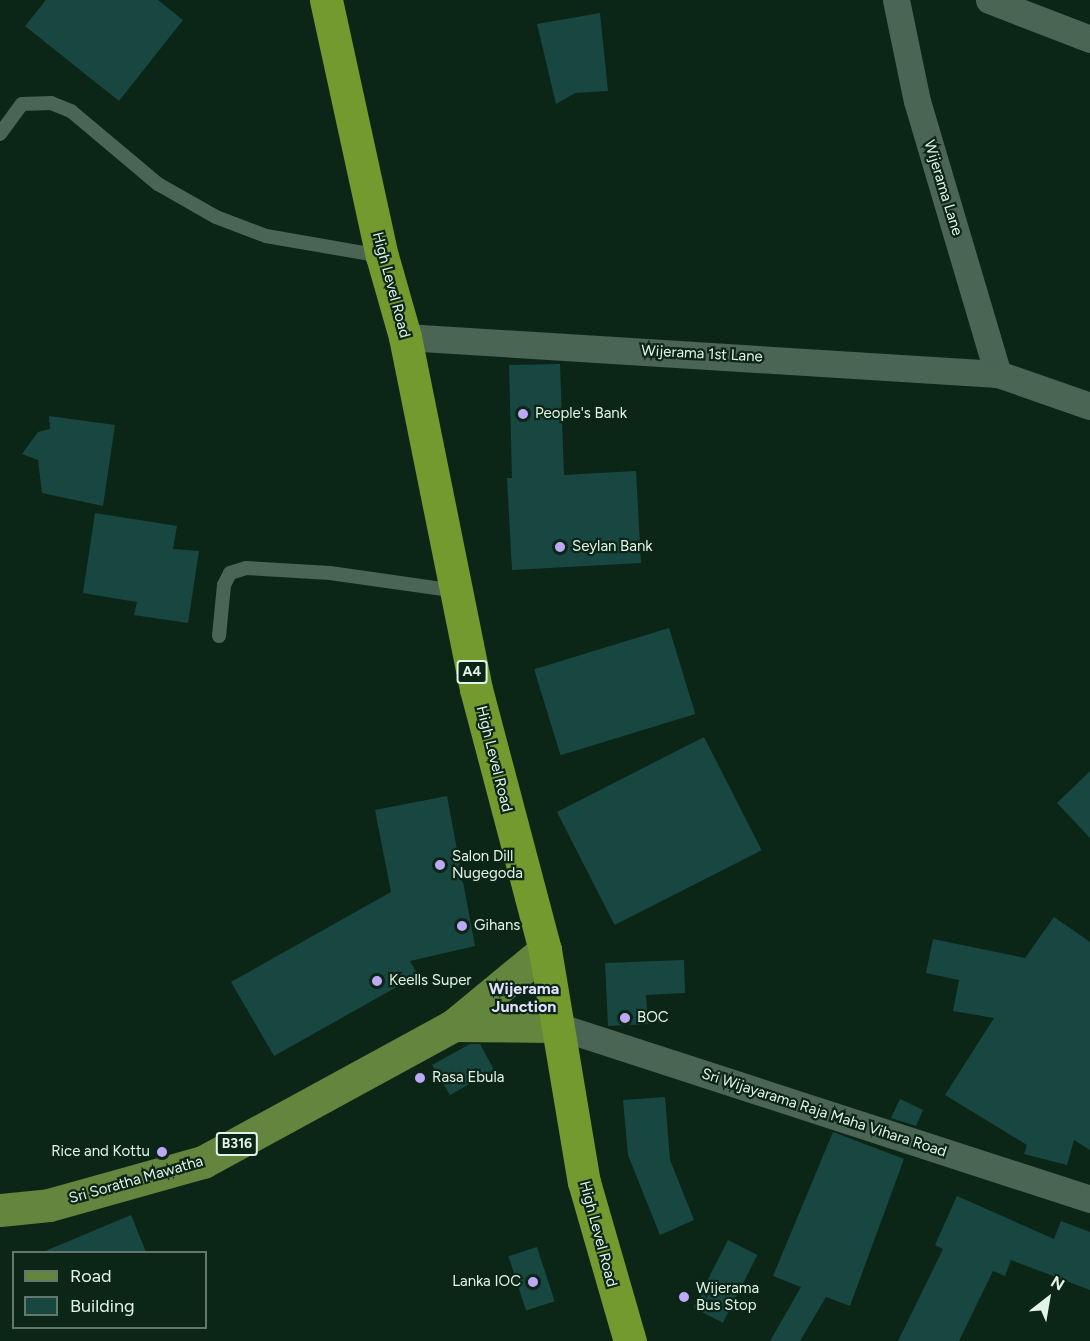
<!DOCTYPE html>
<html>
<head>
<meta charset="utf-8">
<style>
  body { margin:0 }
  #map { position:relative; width:1090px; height:1341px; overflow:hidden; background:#0b2616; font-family:Figtree,sans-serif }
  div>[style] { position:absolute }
  .building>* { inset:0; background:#184741; transform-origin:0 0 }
  .lane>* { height:14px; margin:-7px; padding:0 7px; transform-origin:7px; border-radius:7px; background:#4a6553 }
  .street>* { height:27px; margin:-13.5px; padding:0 13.5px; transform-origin:13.5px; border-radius:13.5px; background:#4a6553 }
  .primary>* { height:33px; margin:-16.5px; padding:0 16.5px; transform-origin:16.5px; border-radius:16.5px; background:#63853d }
  .highway>* { height:33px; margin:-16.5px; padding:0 16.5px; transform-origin:16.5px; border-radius:16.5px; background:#739a2e }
  .dots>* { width:16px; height:16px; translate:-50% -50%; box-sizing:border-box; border:3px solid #0b2616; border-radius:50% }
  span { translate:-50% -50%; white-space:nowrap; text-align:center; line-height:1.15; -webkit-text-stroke:4.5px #0b2616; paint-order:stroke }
  .shield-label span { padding:2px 4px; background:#0b2616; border:2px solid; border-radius:4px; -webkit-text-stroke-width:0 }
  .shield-label { font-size:14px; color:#e3f3e8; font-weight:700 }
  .street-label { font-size:15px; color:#e3f3e8 }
  .poi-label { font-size:15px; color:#e3f3e8 }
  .left { translate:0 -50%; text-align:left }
  .right { translate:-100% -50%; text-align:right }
  .neighbourhood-label { font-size:16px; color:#e6e0fd; font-weight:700 }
  .legend { position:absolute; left:12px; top:1251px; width:195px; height:78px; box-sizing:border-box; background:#0b2616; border:2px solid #61786a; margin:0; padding:8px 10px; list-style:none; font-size:18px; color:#e3f3e8 }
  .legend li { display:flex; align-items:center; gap:12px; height:30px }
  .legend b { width:30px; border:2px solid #61786a }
  .north { position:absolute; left:1018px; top:1269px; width:60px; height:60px; -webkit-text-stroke:4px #0b2616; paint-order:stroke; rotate:31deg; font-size:16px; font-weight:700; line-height:24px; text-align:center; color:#e3f3e8 }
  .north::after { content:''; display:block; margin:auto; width:21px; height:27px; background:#e3f3e8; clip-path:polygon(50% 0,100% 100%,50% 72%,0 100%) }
</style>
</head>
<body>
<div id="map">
  <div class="building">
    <div style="clip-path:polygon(46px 0,158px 0,183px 20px,119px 101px,25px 26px)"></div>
    <div style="clip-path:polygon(600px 13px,608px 91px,575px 93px,556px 104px,537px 24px)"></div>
    <div style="clip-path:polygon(560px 364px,564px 475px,636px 471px,641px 563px,512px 570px,507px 478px,512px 478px,509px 365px)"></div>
    <div style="clip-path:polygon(49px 416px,115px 425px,103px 506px,42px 493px,38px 460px,22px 454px,38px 432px,50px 429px)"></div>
    <div style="clip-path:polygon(95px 513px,177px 526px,173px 549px,199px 551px,188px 623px,134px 615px,137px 602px,83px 593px)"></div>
    <div style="left:669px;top:628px;width:90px;height:141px;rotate:73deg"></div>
    <div style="left:704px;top:737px;width:127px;height:165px;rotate:63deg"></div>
    <div style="clip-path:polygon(1090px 771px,1090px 838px,1057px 803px)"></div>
    <div style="clip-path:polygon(447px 796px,475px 946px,410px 961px,418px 975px,274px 1056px,231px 982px,391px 892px,375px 810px)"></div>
    <div style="clip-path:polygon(1054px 917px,1090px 942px,1090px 1150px,1074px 1140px,1067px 1165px,1024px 1154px,1027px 1145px,945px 1095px,994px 1018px,953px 1011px,959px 980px,926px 973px,933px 939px,1025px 958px)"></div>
    <div style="clip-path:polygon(684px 960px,685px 993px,646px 995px,648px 1024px,608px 1026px,605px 963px)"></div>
    <div style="clip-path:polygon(470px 1044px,480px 1044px,494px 1070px,450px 1095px,432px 1065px)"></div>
    <div style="clip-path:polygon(665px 1097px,670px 1160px,694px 1220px,660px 1235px,628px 1155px,623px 1100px)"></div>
    <div style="clip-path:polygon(900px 1099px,923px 1110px,916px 1126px,891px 1118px)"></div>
    <div style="clip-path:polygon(833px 1132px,904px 1159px,850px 1306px,826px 1297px,800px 1341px,770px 1341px,801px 1287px,773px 1276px)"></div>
    <div style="clip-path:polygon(957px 1196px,1054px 1239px,1061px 1221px,1090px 1232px,1090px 1290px,1011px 1260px,1005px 1276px,993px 1271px,959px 1341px,898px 1341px,943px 1249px,935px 1245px)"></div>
    <div style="clip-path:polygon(131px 1215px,146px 1252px,43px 1252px)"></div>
    <div style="left:728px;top:1240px;width:33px;height:76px;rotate:27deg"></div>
    <div style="left:537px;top:1247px;width:57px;height:30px;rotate:72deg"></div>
  </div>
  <div class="lane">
    <div style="left:0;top:134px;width:37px;rotate:-54deg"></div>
    <div style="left:22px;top:104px;width:29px;rotate:-2deg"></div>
    <div style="left:51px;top:103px;width:22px;rotate:22deg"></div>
    <div style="left:71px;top:111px;width:114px;rotate:40deg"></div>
    <div style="left:158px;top:184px;width:67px;rotate:29.6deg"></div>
    <div style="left:216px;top:217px;width:53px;rotate:20.8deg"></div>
    <div style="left:266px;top:236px;width:118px;rotate:9.8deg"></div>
    <div style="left:219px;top:636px;width:51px;rotate:-84.4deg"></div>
    <div style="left:224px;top:585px;width:13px;rotate:-63deg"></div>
    <div style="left:230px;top:573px;width:17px;rotate:-17deg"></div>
    <div style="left:246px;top:568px;width:84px;rotate:3.4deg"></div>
    <div style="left:330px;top:573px;width:127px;rotate:8.1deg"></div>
  </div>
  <div class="street">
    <div style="left:896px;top:0;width:103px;rotate:78.3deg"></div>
    <div style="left:917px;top:101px;width:285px;rotate:73.5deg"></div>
    <div style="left:989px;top:0;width:108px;rotate:21.1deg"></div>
    <div style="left:405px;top:337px;width:594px;rotate:3.57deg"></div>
    <div style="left:998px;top:374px;width:97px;rotate:19.2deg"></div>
    <div style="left:557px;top:1026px;width:560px;rotate:17.98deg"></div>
  </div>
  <div class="primary">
    <div style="left:454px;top:1025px;width:103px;rotate:0.6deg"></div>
    <div style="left:0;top:1210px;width:49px;rotate:-5.8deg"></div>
    <div style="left:49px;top:1205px;width:160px;rotate:-15.6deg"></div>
    <div style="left:203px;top:1162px;width:286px;rotate:-28.6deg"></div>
    <div style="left:454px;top:1025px;width:118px;rotate:-39.5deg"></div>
  </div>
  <div class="highway">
    <div style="left:326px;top:0;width:262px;rotate:77.7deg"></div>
    <div style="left:382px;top:256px;width:84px;rotate:74.1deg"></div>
    <div style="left:405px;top:337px;width:359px;rotate:78.6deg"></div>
    <div style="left:476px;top:689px;width:270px;rotate:75.2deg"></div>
    <div style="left:545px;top:950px;width:235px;rotate:80.5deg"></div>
    <div style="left:584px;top:1182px;width:166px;rotate:73.9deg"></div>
  </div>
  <div class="dots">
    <div style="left:523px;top:414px;background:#bda9f5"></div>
    <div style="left:560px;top:547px;background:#bda9f5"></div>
    <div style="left:440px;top:865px;background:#bda9f5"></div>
    <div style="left:462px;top:926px;background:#bda9f5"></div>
    <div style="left:377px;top:981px;background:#bda9f5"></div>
    <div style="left:625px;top:1018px;background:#bda9f5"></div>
    <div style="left:420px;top:1078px;background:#bda9f5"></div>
    <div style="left:162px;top:1152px;background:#bda9f5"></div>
    <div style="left:533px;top:1282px;background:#bda9f5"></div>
    <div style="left:684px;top:1297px;background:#bda9f5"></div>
  </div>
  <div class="shield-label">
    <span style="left:472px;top:672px">A4</span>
    <span style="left:237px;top:1144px">B316</span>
  </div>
  <div class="street-label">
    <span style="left:943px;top:188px;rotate:73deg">Wijerama Lane</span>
    <span style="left:391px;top:285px;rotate:75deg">High Level Road</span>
    <span style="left:702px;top:354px;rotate:3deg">Wijerama 1st Lane</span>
    <span style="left:494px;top:759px;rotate:76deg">High Level Road</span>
    <span style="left:824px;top:1113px;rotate:18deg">Sri Wijayarama Raja Maha Vihara Road</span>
    <span style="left:136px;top:1180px;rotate:-16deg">Sri Soratha Mawatha</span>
    <span style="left:598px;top:1234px;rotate:75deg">High Level Road</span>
  </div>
  <div class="poi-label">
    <span class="left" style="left:535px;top:414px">People's Bank</span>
    <span class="left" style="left:572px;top:547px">Seylan Bank</span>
    <span class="left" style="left:452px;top:865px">Salon Dill<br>Nugegoda</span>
    <span class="left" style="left:474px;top:926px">Gihans</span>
    <span class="left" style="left:389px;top:981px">Keells Super</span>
    <span class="left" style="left:637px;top:1018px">BOC</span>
    <span class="left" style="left:432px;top:1078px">Rasa Ebula</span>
    <span class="right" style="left:150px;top:1152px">Rice and Kottu</span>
    <span class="right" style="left:521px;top:1282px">Lanka IOC</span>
    <span class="left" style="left:696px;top:1297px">Wijerama<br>Bus Stop</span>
  </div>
  <div class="neighbourhood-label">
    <span style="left:524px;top:998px">Wijerama<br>Junction</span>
  </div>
  <ul class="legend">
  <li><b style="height:8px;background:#63853d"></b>Road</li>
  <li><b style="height:16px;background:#184741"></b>Building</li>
  </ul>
  <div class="north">N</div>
</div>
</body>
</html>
